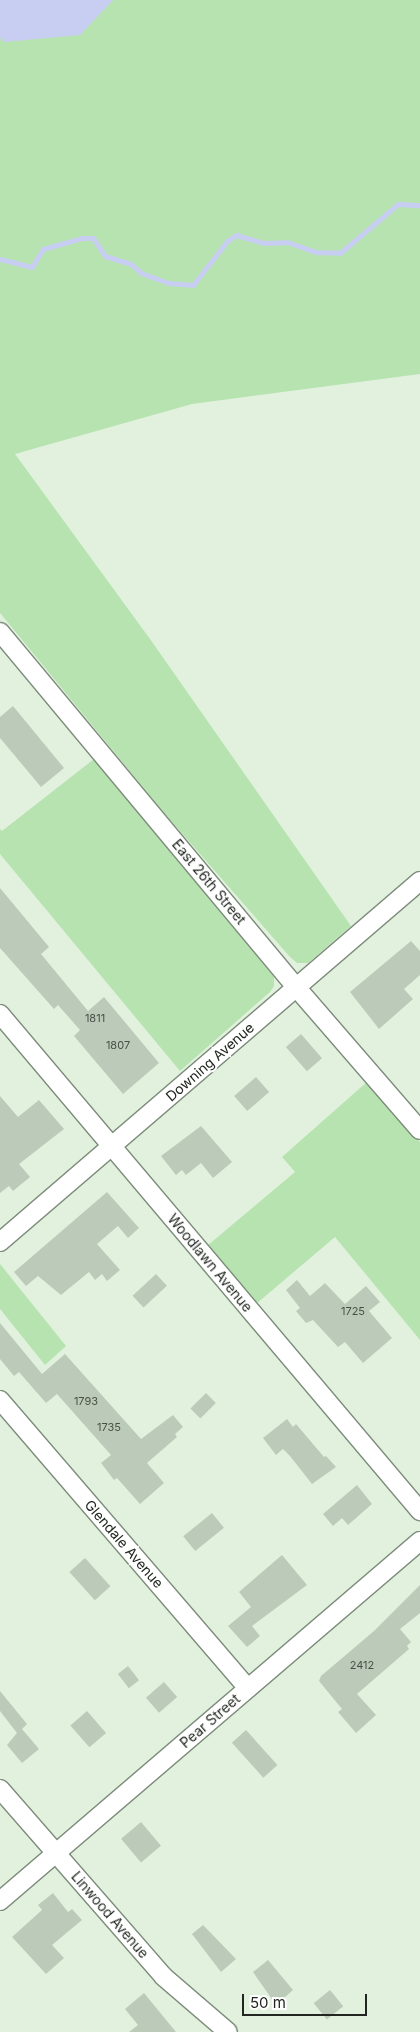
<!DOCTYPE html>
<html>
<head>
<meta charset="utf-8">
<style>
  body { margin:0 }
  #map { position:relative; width:420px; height:2032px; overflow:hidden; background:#e1f1de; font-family:Inter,sans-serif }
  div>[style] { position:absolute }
  .green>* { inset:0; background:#b6e3af }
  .water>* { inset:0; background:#c7cef2 }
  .stream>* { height:5px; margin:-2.5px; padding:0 2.5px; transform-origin:2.5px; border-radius:2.5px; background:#c7cef2 }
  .building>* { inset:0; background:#bccbb9; transform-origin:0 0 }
  .roads { filter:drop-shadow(1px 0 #7d8c7b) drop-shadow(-1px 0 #7d8c7b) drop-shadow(0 1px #7d8c7b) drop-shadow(0 -1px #7d8c7b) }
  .minor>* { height:18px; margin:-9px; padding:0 9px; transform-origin:9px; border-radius:9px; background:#fff }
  span { translate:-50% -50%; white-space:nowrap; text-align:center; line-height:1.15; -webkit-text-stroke:4px #fff; paint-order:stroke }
  .number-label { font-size:11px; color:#485046 }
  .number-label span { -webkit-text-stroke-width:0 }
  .street-label { font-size:14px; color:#212720 }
  .scale { position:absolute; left:242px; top:1994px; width:125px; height:22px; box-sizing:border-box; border:2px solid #212720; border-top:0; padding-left:6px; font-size:15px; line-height:18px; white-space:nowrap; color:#212720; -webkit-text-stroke:4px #fff; paint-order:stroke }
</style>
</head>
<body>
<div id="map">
  <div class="green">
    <div style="clip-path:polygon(0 0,420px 0,420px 374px,192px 404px,15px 454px,150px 639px,351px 926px,308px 963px,297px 963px,290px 957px,165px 814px,0 613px)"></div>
    <div style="clip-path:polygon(94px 759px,274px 977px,274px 986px,270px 992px,180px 1071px,0 854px,0 829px,2px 831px)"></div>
    <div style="clip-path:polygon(368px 1081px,420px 1142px,420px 1340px,335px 1237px,256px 1304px,207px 1246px,295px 1172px,282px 1157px)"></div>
    <div style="clip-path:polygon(0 1264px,66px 1346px,45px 1365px,0 1309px)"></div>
  </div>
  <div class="water">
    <div style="clip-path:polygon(0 0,113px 0,80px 35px,4px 42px,0 38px)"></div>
  </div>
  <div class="stream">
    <div style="left:0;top:259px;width:33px;rotate:14deg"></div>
    <div style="left:32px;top:267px;width:21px;rotate:-59deg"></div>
    <div style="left:43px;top:249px;width:41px;rotate:-15.8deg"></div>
    <div style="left:82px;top:238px;width:11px"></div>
    <div style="left:93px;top:238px;width:22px;rotate:56deg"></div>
    <div style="left:105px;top:256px;width:27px;rotate:17deg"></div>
    <div style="left:131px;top:264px;width:13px;rotate:42deg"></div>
    <div style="left:141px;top:273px;width:30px;rotate:20deg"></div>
    <div style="left:169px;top:283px;width:24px;rotate:5deg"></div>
    <div style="left:193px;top:285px;width:56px;rotate:-52.3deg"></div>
    <div style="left:227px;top:241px;width:11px;rotate:-34deg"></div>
    <div style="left:236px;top:235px;width:29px;rotate:16deg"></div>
    <div style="left:264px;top:243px;width:23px;rotate:-2deg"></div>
    <div style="left:287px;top:242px;width:31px;rotate:19deg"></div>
    <div style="left:316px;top:252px;width:24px;rotate:2deg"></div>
    <div style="left:340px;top:253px;width:76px;rotate:-40.2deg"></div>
    <div style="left:398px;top:204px;width:22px;rotate:3deg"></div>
  </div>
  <div class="building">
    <div style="clip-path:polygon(13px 706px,64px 768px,41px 787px,0 738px,0 717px)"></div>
    <div style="clip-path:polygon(0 888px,49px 947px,41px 954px,88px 1011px,104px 997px,159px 1063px,123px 1094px,74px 1036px,80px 1030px,58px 1005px,54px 1009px,0 948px)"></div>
    <div style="clip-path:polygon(411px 941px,420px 951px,420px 975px,404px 989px,413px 999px,379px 1029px,350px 992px)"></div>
    <div style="left:301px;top:1034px;width:32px;height:20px;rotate:49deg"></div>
    <div style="left:256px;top:1077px;width:20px;height:29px;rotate:49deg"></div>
    <div style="clip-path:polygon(0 1096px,18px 1117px,39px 1100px,64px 1129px,19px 1164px,30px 1177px,13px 1191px,9px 1186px,0 1193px)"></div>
    <div style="clip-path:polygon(201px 1126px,232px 1162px,213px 1178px,201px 1163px,186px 1175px,182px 1170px,176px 1175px,161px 1156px)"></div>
    <div style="clip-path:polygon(107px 1192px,139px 1228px,128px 1238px,118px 1226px,97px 1244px,120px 1270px,107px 1281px,102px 1274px,95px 1280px,89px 1272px,61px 1295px,38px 1276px,26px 1286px,14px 1272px)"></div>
    <div style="left:156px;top:1274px;width:16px;height:32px;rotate:47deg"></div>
    <div style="clip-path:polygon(297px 1280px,310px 1296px,325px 1283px,345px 1304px,366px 1286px,380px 1302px,369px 1311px,392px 1338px,363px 1363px,345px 1342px,338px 1347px,313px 1320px,306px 1323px,296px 1311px,300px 1308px,286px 1290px)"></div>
    <div style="clip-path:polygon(0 1323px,42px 1374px,65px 1354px,141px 1439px,173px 1415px,183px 1427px,175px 1434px,177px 1437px,147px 1463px,164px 1483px,140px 1504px,117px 1478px,114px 1480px,101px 1463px,111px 1455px,57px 1394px,46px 1403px,19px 1372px,14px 1376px,0 1359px)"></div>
    <div style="left:206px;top:1393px;width:14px;height:22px;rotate:45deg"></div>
    <div style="clip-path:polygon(287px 1419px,293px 1427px,296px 1424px,324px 1457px,326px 1456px,336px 1467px,312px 1484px,290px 1456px,283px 1449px,276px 1455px,263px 1438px)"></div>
    <div style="clip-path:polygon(357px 1485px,372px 1504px,348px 1525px,342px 1518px,333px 1526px,323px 1514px)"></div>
    <div style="left:212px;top:1513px;width:19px;height:37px;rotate:51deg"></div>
    <div style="clip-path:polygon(282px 1555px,307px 1585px,252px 1626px,260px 1636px,247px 1647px,228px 1626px,251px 1607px,239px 1592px)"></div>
    <div style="left:85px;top:1558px;width:38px;height:21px;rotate:48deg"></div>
    <div style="clip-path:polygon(420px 1585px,420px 1613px,400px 1629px,411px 1642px,407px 1646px,409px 1649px,357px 1694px,376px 1715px,356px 1733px,338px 1712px,342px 1709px,319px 1681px,321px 1676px,374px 1631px)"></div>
    <div style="left:128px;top:1666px;width:18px;height:13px;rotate:52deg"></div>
    <div style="left:164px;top:1682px;width:20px;height:24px;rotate:49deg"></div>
    <div style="clip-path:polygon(0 1691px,27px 1724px,22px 1729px,39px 1749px,22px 1763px,7px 1745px,17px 1733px,0 1711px)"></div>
    <div style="left:87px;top:1711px;width:29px;height:22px;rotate:49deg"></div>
    <div style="left:246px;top:1730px;width:47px;height:19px;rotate:48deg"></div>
    <div style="left:141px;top:1822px;width:31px;height:26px;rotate:50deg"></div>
    <div style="clip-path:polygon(53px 1893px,68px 1912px,72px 1909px,82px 1920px,52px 1945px,64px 1958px,46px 1974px,12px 1937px,42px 1910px,38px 1905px)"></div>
    <div style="clip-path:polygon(203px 1925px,236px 1959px,221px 1972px,192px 1934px)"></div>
    <div style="clip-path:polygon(268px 1960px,293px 1990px,276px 2005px,253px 1972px)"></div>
    <div style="left:330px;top:1990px;width:21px;height:21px;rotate:51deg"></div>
    <div style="clip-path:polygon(144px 1993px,176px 2032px,129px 2032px,138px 2025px,125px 2009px)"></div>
  </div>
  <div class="roads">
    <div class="minor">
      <div style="left:0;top:632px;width:462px;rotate:50.2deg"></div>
      <div style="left:296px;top:987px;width:189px;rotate:49.1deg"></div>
      <div style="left:0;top:1014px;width:651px;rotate:49.8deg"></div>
      <div style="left:0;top:1242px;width:554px;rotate:-40.68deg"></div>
      <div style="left:0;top:1400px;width:380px;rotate:49.3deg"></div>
      <div style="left:0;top:1789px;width:249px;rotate:48.9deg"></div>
      <div style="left:164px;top:1977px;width:84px;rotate:40.7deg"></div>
      <div style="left:0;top:1901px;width:553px;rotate:-40.6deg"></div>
    </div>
  </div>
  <div class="number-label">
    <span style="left:95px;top:1018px">1811</span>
    <span style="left:118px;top:1045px">1807</span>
    <span style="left:353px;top:1311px">1725</span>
    <span style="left:86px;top:1401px">1793</span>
    <span style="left:109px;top:1427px">1735</span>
    <span style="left:362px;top:1665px">2412</span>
  </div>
  <div class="street-label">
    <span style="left:209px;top:882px;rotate:50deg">East 26th Street</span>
    <span style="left:210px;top:1062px;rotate:-41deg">Downing Avenue</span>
    <span style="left:210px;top:1263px;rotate:50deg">Woodlawn Avenue</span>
    <span style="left:124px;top:1544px;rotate:49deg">Glendale Avenue</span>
    <span style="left:210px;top:1721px;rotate:-41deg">Pear Street</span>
    <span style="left:110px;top:1915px;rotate:49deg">Linwood Avenue</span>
  </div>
  <div class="scale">50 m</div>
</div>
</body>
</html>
